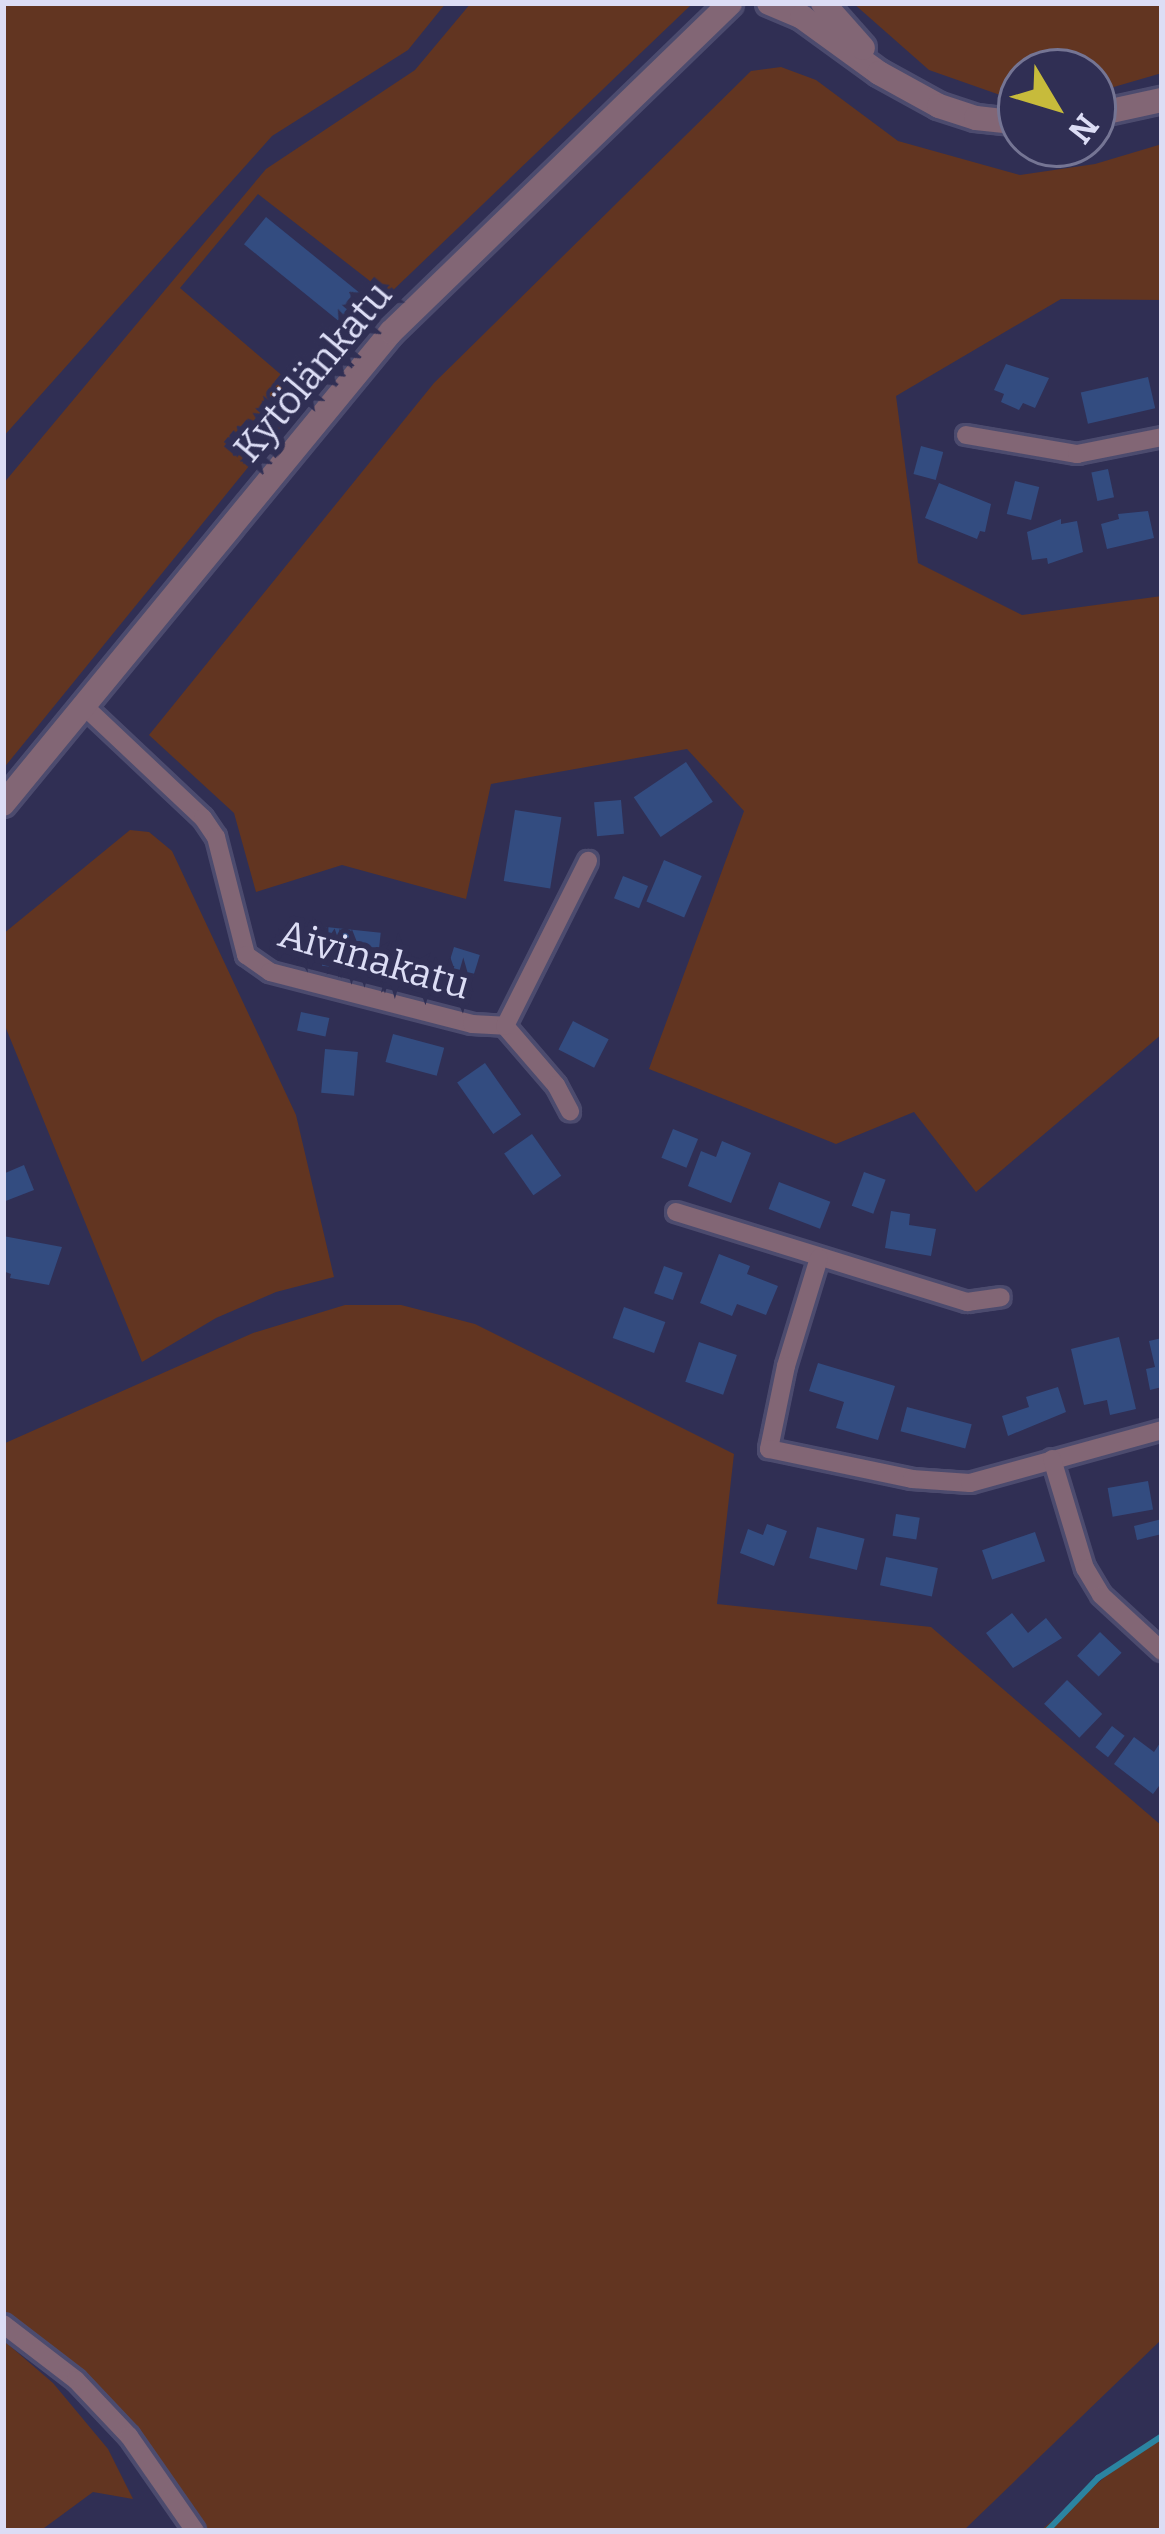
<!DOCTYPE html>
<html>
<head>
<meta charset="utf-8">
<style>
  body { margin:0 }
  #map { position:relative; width:1165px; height:2534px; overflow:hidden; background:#302f54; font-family:Bitter,serif }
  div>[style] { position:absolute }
  .green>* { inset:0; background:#623521 }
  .stream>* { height:6px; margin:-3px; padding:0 3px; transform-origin:3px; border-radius:3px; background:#2b84a1 }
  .building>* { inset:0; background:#334c80; transform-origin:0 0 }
  .roads { filter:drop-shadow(3px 0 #4c4b6e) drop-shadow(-3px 0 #4c4b6e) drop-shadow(0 3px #4c4b6e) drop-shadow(0 -3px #4c4b6e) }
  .minor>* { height:18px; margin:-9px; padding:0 9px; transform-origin:9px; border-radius:9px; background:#826675 }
  .tertiary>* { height:24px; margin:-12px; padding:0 12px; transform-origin:12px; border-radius:12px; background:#826675 }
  span { translate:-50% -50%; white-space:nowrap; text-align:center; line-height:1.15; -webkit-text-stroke:12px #302f54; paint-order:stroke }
  .street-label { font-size:39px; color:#dcddf5 }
  .frame { position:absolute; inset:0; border:6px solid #dcddf5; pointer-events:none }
  .north { position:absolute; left:997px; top:48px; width:120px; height:120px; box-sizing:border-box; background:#302f54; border:3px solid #757594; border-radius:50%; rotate:128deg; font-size:33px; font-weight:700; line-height:48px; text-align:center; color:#dcddf5 }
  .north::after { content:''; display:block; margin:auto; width:42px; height:54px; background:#c7bb3b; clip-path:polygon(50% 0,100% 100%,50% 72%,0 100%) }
</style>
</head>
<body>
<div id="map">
  <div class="green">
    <div style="clip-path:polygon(3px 3px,446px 3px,408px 50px,272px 136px,3px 437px)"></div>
    <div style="clip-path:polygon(471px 3px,693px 3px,388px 295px,258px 194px,180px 288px,306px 396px,3px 769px,3px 484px,266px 169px,415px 70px)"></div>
    <div style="clip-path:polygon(853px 3px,1162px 3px,1162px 73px,1093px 93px,1093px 72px,1021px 72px,1021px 96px,1003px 96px,929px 70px)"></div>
    <div style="clip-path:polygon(781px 67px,816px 80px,898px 141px,1020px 175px,1095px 164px,1162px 144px,1162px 300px,1061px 299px,896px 396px,918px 563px,1022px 615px,1162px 596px,1162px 1034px,976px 1192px,914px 1112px,836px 1144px,649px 1069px,744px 811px,687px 749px,491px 784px,466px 899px,342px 865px,256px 892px,234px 813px,149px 735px,434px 383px,751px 71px)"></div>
    <div style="clip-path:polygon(130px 830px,149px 832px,172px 851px,296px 1115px,334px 1277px,276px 1292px,216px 1318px,142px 1362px,3px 1021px,3px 934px)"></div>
    <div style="clip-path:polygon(345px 1305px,401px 1305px,475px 1324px,734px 1454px,717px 1604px,931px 1627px,1162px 1826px,1162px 2339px,963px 2531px,197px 2531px,122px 2438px,3px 2318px,3px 1444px,253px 1333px)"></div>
    <div style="clip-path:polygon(3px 2340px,53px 2383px,108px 2449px,133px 2499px,93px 2492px,40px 2531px,3px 2531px)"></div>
    <div style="clip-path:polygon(1162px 2434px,1162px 2531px,1040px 2531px,1147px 2442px)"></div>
  </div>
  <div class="stream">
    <div style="left:1047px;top:2531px;width:74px;rotate:-46.1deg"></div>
    <div style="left:1098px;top:2478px;width:77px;rotate:-33.3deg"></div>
  </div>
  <div class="building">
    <div style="left:266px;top:217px;width:131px;height:35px;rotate:39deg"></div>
    <div style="clip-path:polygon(1006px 364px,1049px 378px,1035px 408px,1023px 403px,1019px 410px,1001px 402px,1004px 394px,994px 390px)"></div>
    <div style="left:1148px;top:377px;width:32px;height:69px;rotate:77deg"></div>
    <div style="left:921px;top:446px;width:23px;height:29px;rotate:15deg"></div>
    <div style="left:1108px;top:469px;width:29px;height:17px;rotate:78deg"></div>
    <div style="left:1015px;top:481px;width:25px;height:34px;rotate:14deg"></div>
    <div style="clip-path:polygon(939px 483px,991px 504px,985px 532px,980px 531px,977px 539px,925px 518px)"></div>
    <div style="clip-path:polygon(1148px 511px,1154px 538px,1107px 549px,1101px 524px,1119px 519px,1118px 514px)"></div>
    <div style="clip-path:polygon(1061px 519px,1061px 524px,1077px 521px,1083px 552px,1048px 564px,1047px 558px,1032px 560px,1027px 532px)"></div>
    <div style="left:686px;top:762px;width:48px;height:63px;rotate:56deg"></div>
    <div style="left:621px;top:800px;width:34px;height:27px;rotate:85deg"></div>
    <div style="left:515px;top:810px;width:47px;height:72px;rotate:9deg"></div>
    <div style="left:664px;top:860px;width:41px;height:45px;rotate:23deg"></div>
    <div style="left:623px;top:876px;width:27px;height:24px;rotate:22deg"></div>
    <div style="left:326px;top:927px;width:55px;height:39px;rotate:6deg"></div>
    <div style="left:454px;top:947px;width:27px;height:25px;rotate:17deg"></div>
    <div style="left:301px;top:1012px;width:29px;height:19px;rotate:12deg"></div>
    <div style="left:573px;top:1021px;width:40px;height:32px;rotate:27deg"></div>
    <div style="left:393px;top:1034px;width:53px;height:29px;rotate:15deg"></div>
    <div style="left:325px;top:1049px;width:33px;height:44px;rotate:5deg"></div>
    <div style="left:485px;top:1063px;width:63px;height:34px;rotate:55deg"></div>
    <div style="left:673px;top:1129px;width:27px;height:31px;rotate:22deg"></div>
    <div style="left:532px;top:1134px;width:51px;height:34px;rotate:55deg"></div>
    <div style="clip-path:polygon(722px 1141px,751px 1153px,731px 1203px,688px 1186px,701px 1151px,716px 1157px)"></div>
    <div style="clip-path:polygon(24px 1165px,34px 1190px,3px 1202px,3px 1174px)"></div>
    <div style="left:864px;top:1172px;width:23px;height:36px;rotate:20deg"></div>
    <div style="left:779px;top:1182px;width:55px;height:29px;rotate:21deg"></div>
    <div style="clip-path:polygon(891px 1211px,910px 1214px,909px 1225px,936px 1229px,931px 1256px,885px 1248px)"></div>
    <div style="clip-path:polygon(3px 1236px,62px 1247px,49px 1285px,10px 1278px,11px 1274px,3px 1271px)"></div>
    <div style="clip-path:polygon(719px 1254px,750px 1266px,747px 1274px,778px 1286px,766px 1315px,737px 1304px,732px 1316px,700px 1303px)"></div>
    <div style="left:664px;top:1266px;width:20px;height:29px;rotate:20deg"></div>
    <div style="left:624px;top:1307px;width:44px;height:33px;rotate:20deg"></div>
    <div style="clip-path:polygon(1119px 1337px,1136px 1409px,1110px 1415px,1107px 1400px,1084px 1405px,1071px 1349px)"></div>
    <div style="clip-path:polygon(1162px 1338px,1162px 1387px,1150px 1390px,1146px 1369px,1155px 1367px,1149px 1341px)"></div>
    <div style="left:699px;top:1342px;width:40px;height:42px;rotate:19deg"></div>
    <div style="clip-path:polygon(818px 1363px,895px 1386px,878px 1440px,836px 1428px,844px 1402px,809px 1391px)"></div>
    <div style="clip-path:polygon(1058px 1387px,1066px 1412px,1008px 1436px,1002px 1416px,1029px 1407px,1026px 1397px)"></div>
    <div style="left:907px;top:1407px;width:67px;height:25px;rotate:15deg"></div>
    <div style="left:1148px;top:1481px;width:29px;height:41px;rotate:80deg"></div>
    <div style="left:896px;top:1514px;width:24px;height:22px;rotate:9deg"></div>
    <div style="clip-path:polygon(1162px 1519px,1162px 1534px,1137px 1540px,1134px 1526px)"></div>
    <div style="clip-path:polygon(767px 1524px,787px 1531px,774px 1566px,740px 1553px,748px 1529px,763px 1535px)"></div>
    <div style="left:817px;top:1527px;width:49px;height:32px;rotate:14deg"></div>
    <div style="left:1035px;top:1532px;width:31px;height:56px;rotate:71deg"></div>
    <div style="left:886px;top:1557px;width:53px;height:29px;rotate:12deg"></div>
    <div style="clip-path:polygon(1012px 1613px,1028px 1633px,1046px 1618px,1062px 1638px,1013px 1668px,986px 1633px)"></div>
    <div style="left:1100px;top:1632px;width:30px;height:33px;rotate:44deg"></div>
    <div style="left:1067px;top:1680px;width:49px;height:33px;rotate:44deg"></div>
    <div style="left:1112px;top:1726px;width:16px;height:27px;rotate:38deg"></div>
    <div style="clip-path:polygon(1134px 1737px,1154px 1752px,1162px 1740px,1162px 1782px,1153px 1794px,1114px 1764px)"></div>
  </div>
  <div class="roads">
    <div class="minor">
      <div style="left:966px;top:435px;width:113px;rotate:9.7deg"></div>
      <div style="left:1077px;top:454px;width:87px;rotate:-11.3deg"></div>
      <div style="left:84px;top:706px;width:163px;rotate:43.3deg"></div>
      <div style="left:203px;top:818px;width:23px;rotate:56deg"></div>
      <div style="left:216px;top:837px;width:122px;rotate:75.7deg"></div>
      <div style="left:246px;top:955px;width:29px;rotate:35deg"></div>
      <div style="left:270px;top:972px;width:209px;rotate:14.4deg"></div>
      <div style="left:472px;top:1024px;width:33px;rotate:3deg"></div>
      <div style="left:505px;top:1026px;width:78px;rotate:49.2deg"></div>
      <div style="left:556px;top:1085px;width:30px;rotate:62deg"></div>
      <div style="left:505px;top:1026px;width:185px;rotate:-63.3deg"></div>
      <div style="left:676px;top:1212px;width:305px;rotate:17.2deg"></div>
      <div style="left:967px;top:1302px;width:34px;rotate:-8deg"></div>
      <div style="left:819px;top:1258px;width:113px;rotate:107deg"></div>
      <div style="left:786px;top:1366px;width:85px;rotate:101.6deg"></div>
      <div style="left:769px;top:1449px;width:146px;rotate:11.8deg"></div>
      <div style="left:912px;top:1479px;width:58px;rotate:3.9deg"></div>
      <div style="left:970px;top:1483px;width:199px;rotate:-15.4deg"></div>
      <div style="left:1052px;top:1459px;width:114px;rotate:73.2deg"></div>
      <div style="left:1085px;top:1568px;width:31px;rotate:59deg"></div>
      <div style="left:1101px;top:1595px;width:83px;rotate:42.6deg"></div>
      <div style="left:3px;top:2324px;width:92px;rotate:37.5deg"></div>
      <div style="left:76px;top:2380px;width:77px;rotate:46.6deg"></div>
      <div style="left:129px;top:2436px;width:116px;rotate:55.2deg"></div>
    </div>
    <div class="tertiary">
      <div style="left:769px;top:3px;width:36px;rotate:23deg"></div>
      <div style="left:802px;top:17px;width:95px;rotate:36deg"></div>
      <div style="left:879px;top:73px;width:68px;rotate:28.8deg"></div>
      <div style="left:939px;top:106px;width:39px;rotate:18deg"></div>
      <div style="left:976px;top:118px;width:45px;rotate:6.3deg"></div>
      <div style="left:823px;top:3px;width:60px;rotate:48.4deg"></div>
      <div style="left:1093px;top:115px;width:71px;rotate:-12.3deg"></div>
      <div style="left:3px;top:804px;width:611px;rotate:-50.58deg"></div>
      <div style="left:391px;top:332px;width:472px;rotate:-44.1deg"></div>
    </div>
  </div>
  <div class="street-label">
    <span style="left:313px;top:372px;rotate:-50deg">Kytölänkatu</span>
    <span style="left:374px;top:960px;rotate:16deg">Aivinakatu</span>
  </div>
  <div class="frame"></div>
  <div class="north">N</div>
</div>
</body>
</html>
